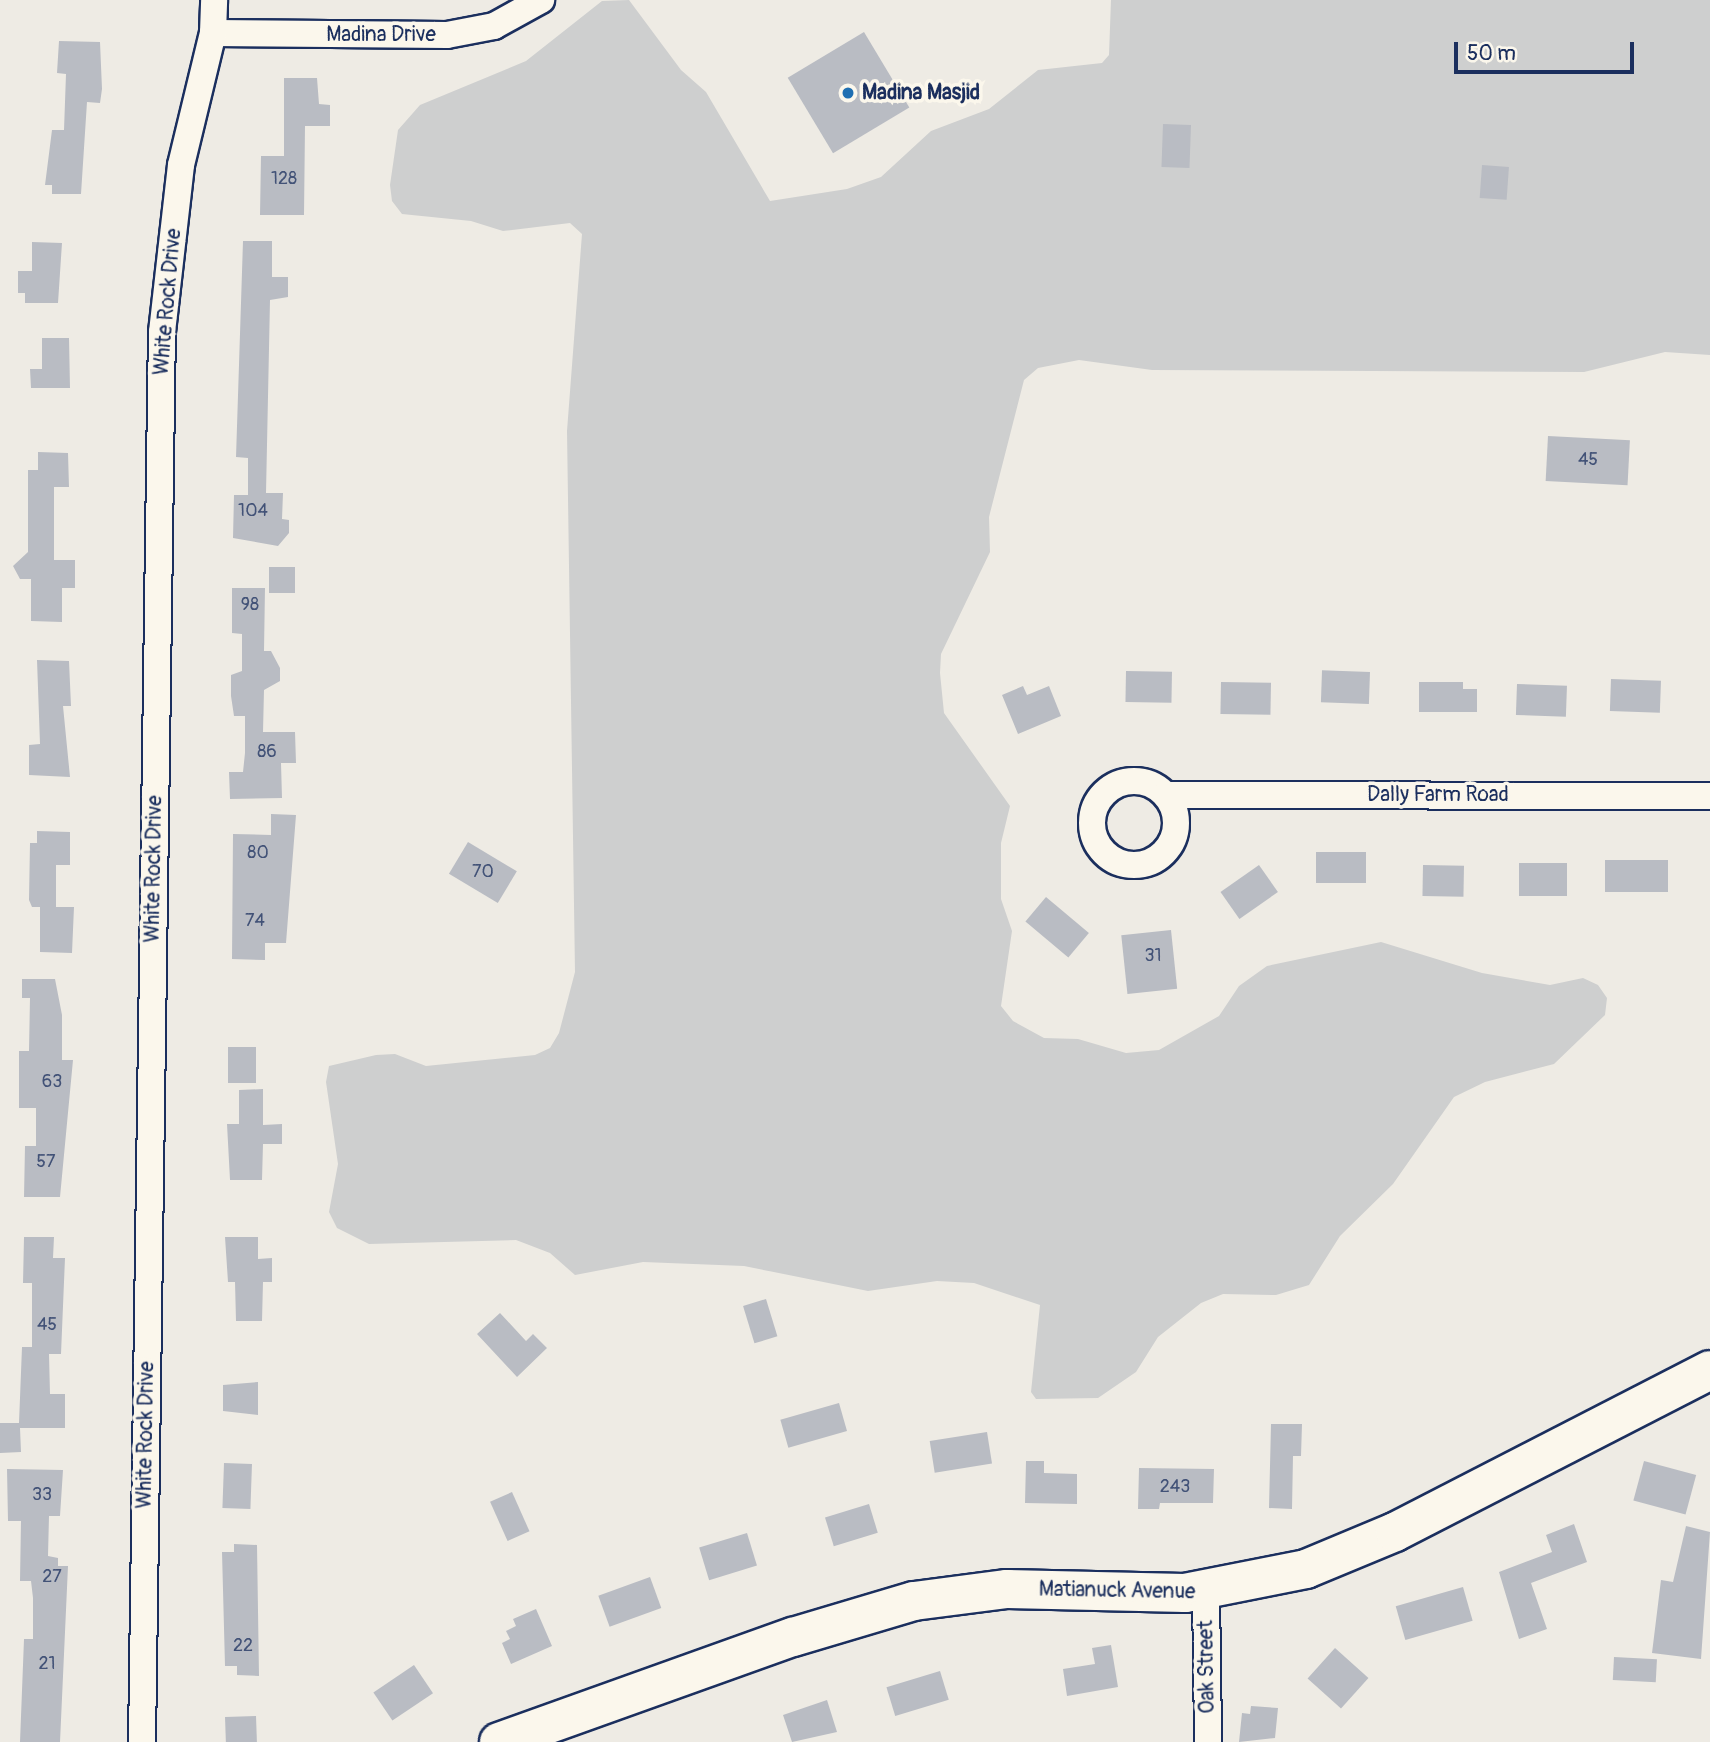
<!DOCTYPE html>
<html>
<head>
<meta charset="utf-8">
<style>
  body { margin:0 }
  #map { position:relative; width:1710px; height:1742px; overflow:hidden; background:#eeebe4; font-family:Pangolin,sans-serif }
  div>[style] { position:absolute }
  .green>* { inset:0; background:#cecfcf }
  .building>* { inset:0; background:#b9bcc3; transform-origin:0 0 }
  .roads { filter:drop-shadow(2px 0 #1b2f5e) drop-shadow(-2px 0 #1b2f5e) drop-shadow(0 2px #1b2f5e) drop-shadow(0 -2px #1b2f5e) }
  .street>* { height:26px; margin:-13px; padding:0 13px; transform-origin:13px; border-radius:13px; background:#fbf7ec }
  .street>.ring { margin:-13px; padding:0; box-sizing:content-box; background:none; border:26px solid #fbf7ec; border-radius:50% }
  .secondary>* { height:38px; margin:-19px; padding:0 19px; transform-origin:19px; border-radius:19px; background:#fbf7ec }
  .dots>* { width:19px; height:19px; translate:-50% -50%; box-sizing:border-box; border:4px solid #fbf7ec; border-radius:50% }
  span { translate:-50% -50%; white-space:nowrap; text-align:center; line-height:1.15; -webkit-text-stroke:7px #fbf7ec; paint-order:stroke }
  .number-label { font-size:18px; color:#425277 }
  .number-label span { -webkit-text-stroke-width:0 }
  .street-label { font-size:21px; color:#1b2f5e }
  .poi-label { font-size:21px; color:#1b2f5e; font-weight:700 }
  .left { translate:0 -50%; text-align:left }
  .scale { position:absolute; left:1454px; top:42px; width:180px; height:32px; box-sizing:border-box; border:4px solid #1b2f5e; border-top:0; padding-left:9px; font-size:21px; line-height:24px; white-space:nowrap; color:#1b2f5e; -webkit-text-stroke:5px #fbf7ec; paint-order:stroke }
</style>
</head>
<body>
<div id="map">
  <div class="green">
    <div style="clip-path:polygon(629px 0,681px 70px,706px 92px,770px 201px,847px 189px,881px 177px,931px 131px,989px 109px,1038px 70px,1102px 63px,1109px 55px,1111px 0,1710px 0,1710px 355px,1665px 352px,1584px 372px,1152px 370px,1079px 360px,1038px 368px,1024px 380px,989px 517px,990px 552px,941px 654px,940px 673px,944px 713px,1010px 806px,1001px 843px,1001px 899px,1012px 931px,1001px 1006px,1013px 1021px,1044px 1038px,1078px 1039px,1126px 1053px,1159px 1050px,1219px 1016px,1239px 986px,1267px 966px,1381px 942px,1482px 973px,1550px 985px,1583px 978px,1598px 985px,1607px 998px,1605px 1015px,1554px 1064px,1485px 1082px,1454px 1097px,1393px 1184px,1340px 1236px,1309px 1285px,1276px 1295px,1223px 1294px,1201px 1303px,1158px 1337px,1136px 1372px,1098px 1398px,1036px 1399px,1031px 1392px,1040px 1305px,974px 1283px,937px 1281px,868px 1291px,744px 1266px,643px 1262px,575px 1275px,550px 1253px,516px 1240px,369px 1244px,337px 1228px,329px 1212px,338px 1164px,326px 1082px,329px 1066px,376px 1055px,395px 1054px,426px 1066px,535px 1055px,550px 1048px,559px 1033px,575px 972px,567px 431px,582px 234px,570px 223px,503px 231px,471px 221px,402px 214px,392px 201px,390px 185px,398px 130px,420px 105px,526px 61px,602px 1px)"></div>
  </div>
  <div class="building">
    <div style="left:864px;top:32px;width:88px;height:89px;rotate:59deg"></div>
    <div style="clip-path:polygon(59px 41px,100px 42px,102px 89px,100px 103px,87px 102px,81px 194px,52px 194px,52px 185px,45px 185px,52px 130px,64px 130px,66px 74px,57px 73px)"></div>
    <div style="clip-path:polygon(284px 78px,317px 78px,319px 104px,330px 105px,330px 126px,305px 126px,304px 215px,260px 215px,261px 156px,284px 156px)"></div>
    <div style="left:1163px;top:124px;width:28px;height:43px;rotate:2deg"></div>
    <div style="left:1482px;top:165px;width:27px;height:33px;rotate:4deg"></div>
    <div style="clip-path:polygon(243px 241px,272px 241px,272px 277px,288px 277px,288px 297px,270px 300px,266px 493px,283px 493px,282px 519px,289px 520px,289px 533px,278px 546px,233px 538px,234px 495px,248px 495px,248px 458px,236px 457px)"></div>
    <div style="clip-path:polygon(32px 242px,62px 243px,58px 303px,25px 303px,25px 293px,18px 293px,18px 271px,32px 271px)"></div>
    <div style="clip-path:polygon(42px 338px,69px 338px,70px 388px,31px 388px,30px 369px,42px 369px)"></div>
    <div style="left:1548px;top:436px;width:82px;height:45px;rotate:3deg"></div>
    <div style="clip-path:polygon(38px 452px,68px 453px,69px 487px,54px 487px,54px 560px,75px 560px,75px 588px,62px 588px,62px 622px,31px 621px,31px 579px,20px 579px,13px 566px,28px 552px,28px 470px,38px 470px)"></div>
    <div style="left:269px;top:567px;width:26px;height:26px"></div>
    <div style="clip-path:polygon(232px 588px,265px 588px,264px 651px,271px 651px,280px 668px,280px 681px,264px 690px,263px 732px,295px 732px,296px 763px,281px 763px,282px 798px,230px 799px,229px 772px,243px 772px,245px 753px,245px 716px,234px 716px,231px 696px,231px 675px,242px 671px,242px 634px,232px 633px)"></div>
    <div style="clip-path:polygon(37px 660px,69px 661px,71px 706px,63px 706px,70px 777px,29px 775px,29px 745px,40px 744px)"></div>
    <div style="left:1126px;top:671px;width:46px;height:31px;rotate:1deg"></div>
    <div style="left:1370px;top:672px;width:32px;height:48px;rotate:92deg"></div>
    <div style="left:1611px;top:679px;width:50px;height:32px;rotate:2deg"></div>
    <div style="left:1221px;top:682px;width:50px;height:32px;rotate:1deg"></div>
    <div style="clip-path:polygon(1419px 682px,1463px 682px,1463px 689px,1477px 689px,1477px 712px,1419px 712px)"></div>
    <div style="left:1517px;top:684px;width:50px;height:31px;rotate:2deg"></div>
    <div style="clip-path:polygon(1023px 686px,1027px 695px,1049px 686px,1061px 716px,1018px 734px,1002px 695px)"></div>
    <div style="clip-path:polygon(271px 814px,296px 815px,286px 943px,265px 943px,265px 960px,232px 959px,233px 834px,271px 835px)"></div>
    <div style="clip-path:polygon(37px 831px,70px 832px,70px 865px,56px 865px,56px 907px,74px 907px,72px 953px,40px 952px,40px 907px,32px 907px,29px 900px,30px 843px,37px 843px)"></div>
    <div style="left:468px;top:842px;width:57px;height:37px;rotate:31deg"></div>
    <div style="left:1366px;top:852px;width:31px;height:50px;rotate:90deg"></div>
    <div style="left:1605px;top:860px;width:63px;height:32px"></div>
    <div style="left:1519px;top:863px;width:48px;height:33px"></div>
    <div style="left:1259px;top:865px;width:33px;height:47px;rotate:55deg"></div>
    <div style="left:1423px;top:865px;width:41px;height:31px;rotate:1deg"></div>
    <div style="left:1046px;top:897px;width:56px;height:32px;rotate:40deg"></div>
    <div style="left:1171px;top:930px;width:59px;height:50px;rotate:84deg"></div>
    <div style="clip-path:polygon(22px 979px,55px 979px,62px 1015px,62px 1060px,73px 1060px,60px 1197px,24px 1197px,25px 1146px,36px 1146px,36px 1108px,19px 1108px,19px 1051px,29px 1051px,30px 998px,22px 998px)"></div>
    <div style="left:228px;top:1047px;width:28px;height:36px"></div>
    <div style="clip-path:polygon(263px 1089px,263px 1125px,282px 1124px,282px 1144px,263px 1144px,262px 1180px,230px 1180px,227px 1124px,239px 1124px,239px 1090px)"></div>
    <div style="clip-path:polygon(24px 1237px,54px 1237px,53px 1258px,65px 1258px,61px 1354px,49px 1354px,50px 1394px,65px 1394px,65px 1428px,20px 1428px,21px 1452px,0 1453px,0 1423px,19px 1423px,22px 1347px,32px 1347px,32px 1283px,23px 1283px)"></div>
    <div style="clip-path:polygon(225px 1237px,258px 1237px,258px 1259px,272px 1258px,272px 1282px,263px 1282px,262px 1321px,236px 1321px,235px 1282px,228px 1282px)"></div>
    <div style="left:766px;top:1299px;width:39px;height:24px;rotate:73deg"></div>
    <div style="clip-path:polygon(500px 1313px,526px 1341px,533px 1334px,547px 1348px,517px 1377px,477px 1334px)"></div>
    <div style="clip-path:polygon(258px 1382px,258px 1415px,223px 1411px,223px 1385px)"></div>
    <div style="left:839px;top:1403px;width:29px;height:61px;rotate:74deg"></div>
    <div style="clip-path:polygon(1271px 1424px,1302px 1424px,1301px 1456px,1293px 1456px,1292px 1509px,1269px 1508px)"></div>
    <div style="left:987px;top:1432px;width:32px;height:58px;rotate:81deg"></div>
    <div style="clip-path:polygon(1026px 1461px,1044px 1461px,1044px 1473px,1077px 1474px,1077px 1504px,1025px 1503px)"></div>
    <div style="left:1644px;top:1461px;width:54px;height:41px;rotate:15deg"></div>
    <div style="left:224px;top:1463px;width:28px;height:45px;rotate:2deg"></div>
    <div style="clip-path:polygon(1139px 1468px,1214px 1469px,1213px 1503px,1160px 1503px,1159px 1509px,1138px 1509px)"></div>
    <div style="clip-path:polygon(7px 1469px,63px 1470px,60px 1516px,49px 1516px,48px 1556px,58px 1558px,58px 1566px,68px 1566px,60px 1742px,20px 1742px,24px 1639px,33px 1639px,33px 1598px,31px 1581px,20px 1581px,21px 1521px,8px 1521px)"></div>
    <div style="left:512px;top:1492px;width:43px;height:24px;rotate:66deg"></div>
    <div style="left:869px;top:1504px;width:30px;height:46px;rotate:73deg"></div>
    <div style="clip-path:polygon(1574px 1524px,1587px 1562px,1531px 1583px,1547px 1629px,1519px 1639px,1499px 1572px,1552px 1552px,1546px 1535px)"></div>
    <div style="clip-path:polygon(1686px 1526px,1710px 1532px,1701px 1659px,1652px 1653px,1661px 1580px,1673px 1582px)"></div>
    <div style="left:747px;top:1533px;width:34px;height:50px;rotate:73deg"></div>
    <div style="clip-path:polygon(234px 1544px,257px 1545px,259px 1676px,237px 1675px,237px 1666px,225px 1666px,222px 1552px,234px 1552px)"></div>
    <div style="left:650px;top:1577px;width:33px;height:55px;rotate:70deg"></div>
    <div style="left:1463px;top:1587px;width:35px;height:70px;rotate:74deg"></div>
    <div style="clip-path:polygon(536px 1609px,552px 1646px,511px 1664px,502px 1643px,510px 1639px,506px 1631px,516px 1626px,513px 1619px)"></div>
    <div style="clip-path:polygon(1111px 1645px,1118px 1687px,1067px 1696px,1063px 1669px,1095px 1664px,1092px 1648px)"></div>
    <div style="left:1335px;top:1648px;width:45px;height:41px;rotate:42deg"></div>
    <div style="left:1614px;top:1657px;width:43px;height:23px;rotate:3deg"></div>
    <div style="left:414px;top:1665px;width:34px;height:49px;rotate:56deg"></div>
    <div style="left:940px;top:1671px;width:30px;height:56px;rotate:73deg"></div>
    <div style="clip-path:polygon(827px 1700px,837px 1732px,792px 1742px,783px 1715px)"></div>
    <div style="clip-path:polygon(1251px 1706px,1278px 1708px,1275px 1738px,1239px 1742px,1242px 1713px,1250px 1714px)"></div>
    <div style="left:256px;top:1716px;width:26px;height:31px;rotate:88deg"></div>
  </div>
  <div class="roads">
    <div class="street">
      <div style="left:213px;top:33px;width:234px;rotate:0.5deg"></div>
      <div style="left:447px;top:35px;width:48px;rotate:-10.8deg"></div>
      <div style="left:494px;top:26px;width:54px;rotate:-29deg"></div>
      <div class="ring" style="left:1092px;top:781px;width:58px;height:58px"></div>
      <div style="left:1166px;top:795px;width:544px;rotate:0.11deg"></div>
      <div style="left:1206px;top:1592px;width:150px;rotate:89.2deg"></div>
      <div style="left:142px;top:1742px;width:1410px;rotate:-89.19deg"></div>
      <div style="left:162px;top:332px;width:168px;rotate:-83.5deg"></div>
      <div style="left:181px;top:165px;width:136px;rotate:-76.4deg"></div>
      <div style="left:213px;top:33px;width:33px;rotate:-88deg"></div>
    </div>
    <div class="secondary">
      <div style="left:499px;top:1742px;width:312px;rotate:-19.7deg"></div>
      <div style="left:793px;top:1637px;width:126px;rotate:-16.6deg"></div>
      <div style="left:914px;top:1601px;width:94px;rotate:-7.4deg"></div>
      <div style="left:1007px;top:1589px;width:178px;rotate:1.3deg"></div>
      <div style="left:1185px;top:1593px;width:123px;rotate:-11.2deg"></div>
      <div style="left:1306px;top:1569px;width:96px;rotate:-22.6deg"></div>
      <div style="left:1395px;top:1532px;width:354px;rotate:-27.2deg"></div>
    </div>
  </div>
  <div class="dots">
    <div style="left:848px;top:93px;background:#1f6fb2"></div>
  </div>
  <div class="number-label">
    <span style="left:284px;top:179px">128</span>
    <span style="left:1588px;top:460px">45</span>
    <span style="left:253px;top:511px">104</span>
    <span style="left:250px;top:605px">98</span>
    <span style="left:267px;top:752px">86</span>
    <span style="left:258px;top:853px">80</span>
    <span style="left:483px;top:872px">70</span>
    <span style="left:255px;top:921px">74</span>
    <span style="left:1153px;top:956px">31</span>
    <span style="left:52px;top:1082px">63</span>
    <span style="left:46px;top:1162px">57</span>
    <span style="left:47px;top:1325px">45</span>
    <span style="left:1175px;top:1487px">243</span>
    <span style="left:42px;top:1495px">33</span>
    <span style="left:52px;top:1577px">27</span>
    <span style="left:243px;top:1646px">22</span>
    <span style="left:47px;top:1664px">21</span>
  </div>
  <div class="street-label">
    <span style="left:381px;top:35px">Madina Drive</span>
    <span style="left:168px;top:302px;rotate:-85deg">White Rock Drive</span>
    <span style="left:1438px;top:795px">Dally Farm Road</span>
    <span style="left:154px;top:869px;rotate:-89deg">White Rock Drive</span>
    <span style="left:146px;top:1435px;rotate:-89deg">White Rock Drive</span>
    <span style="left:1117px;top:1591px;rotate:1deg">Matianuck Avenue</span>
    <span style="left:1207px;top:1667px;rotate:-91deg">Oak Street</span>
  </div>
  <div class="poi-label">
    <span class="left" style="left:862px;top:93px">Madina Masjid</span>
  </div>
  <div class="scale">50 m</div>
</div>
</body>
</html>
